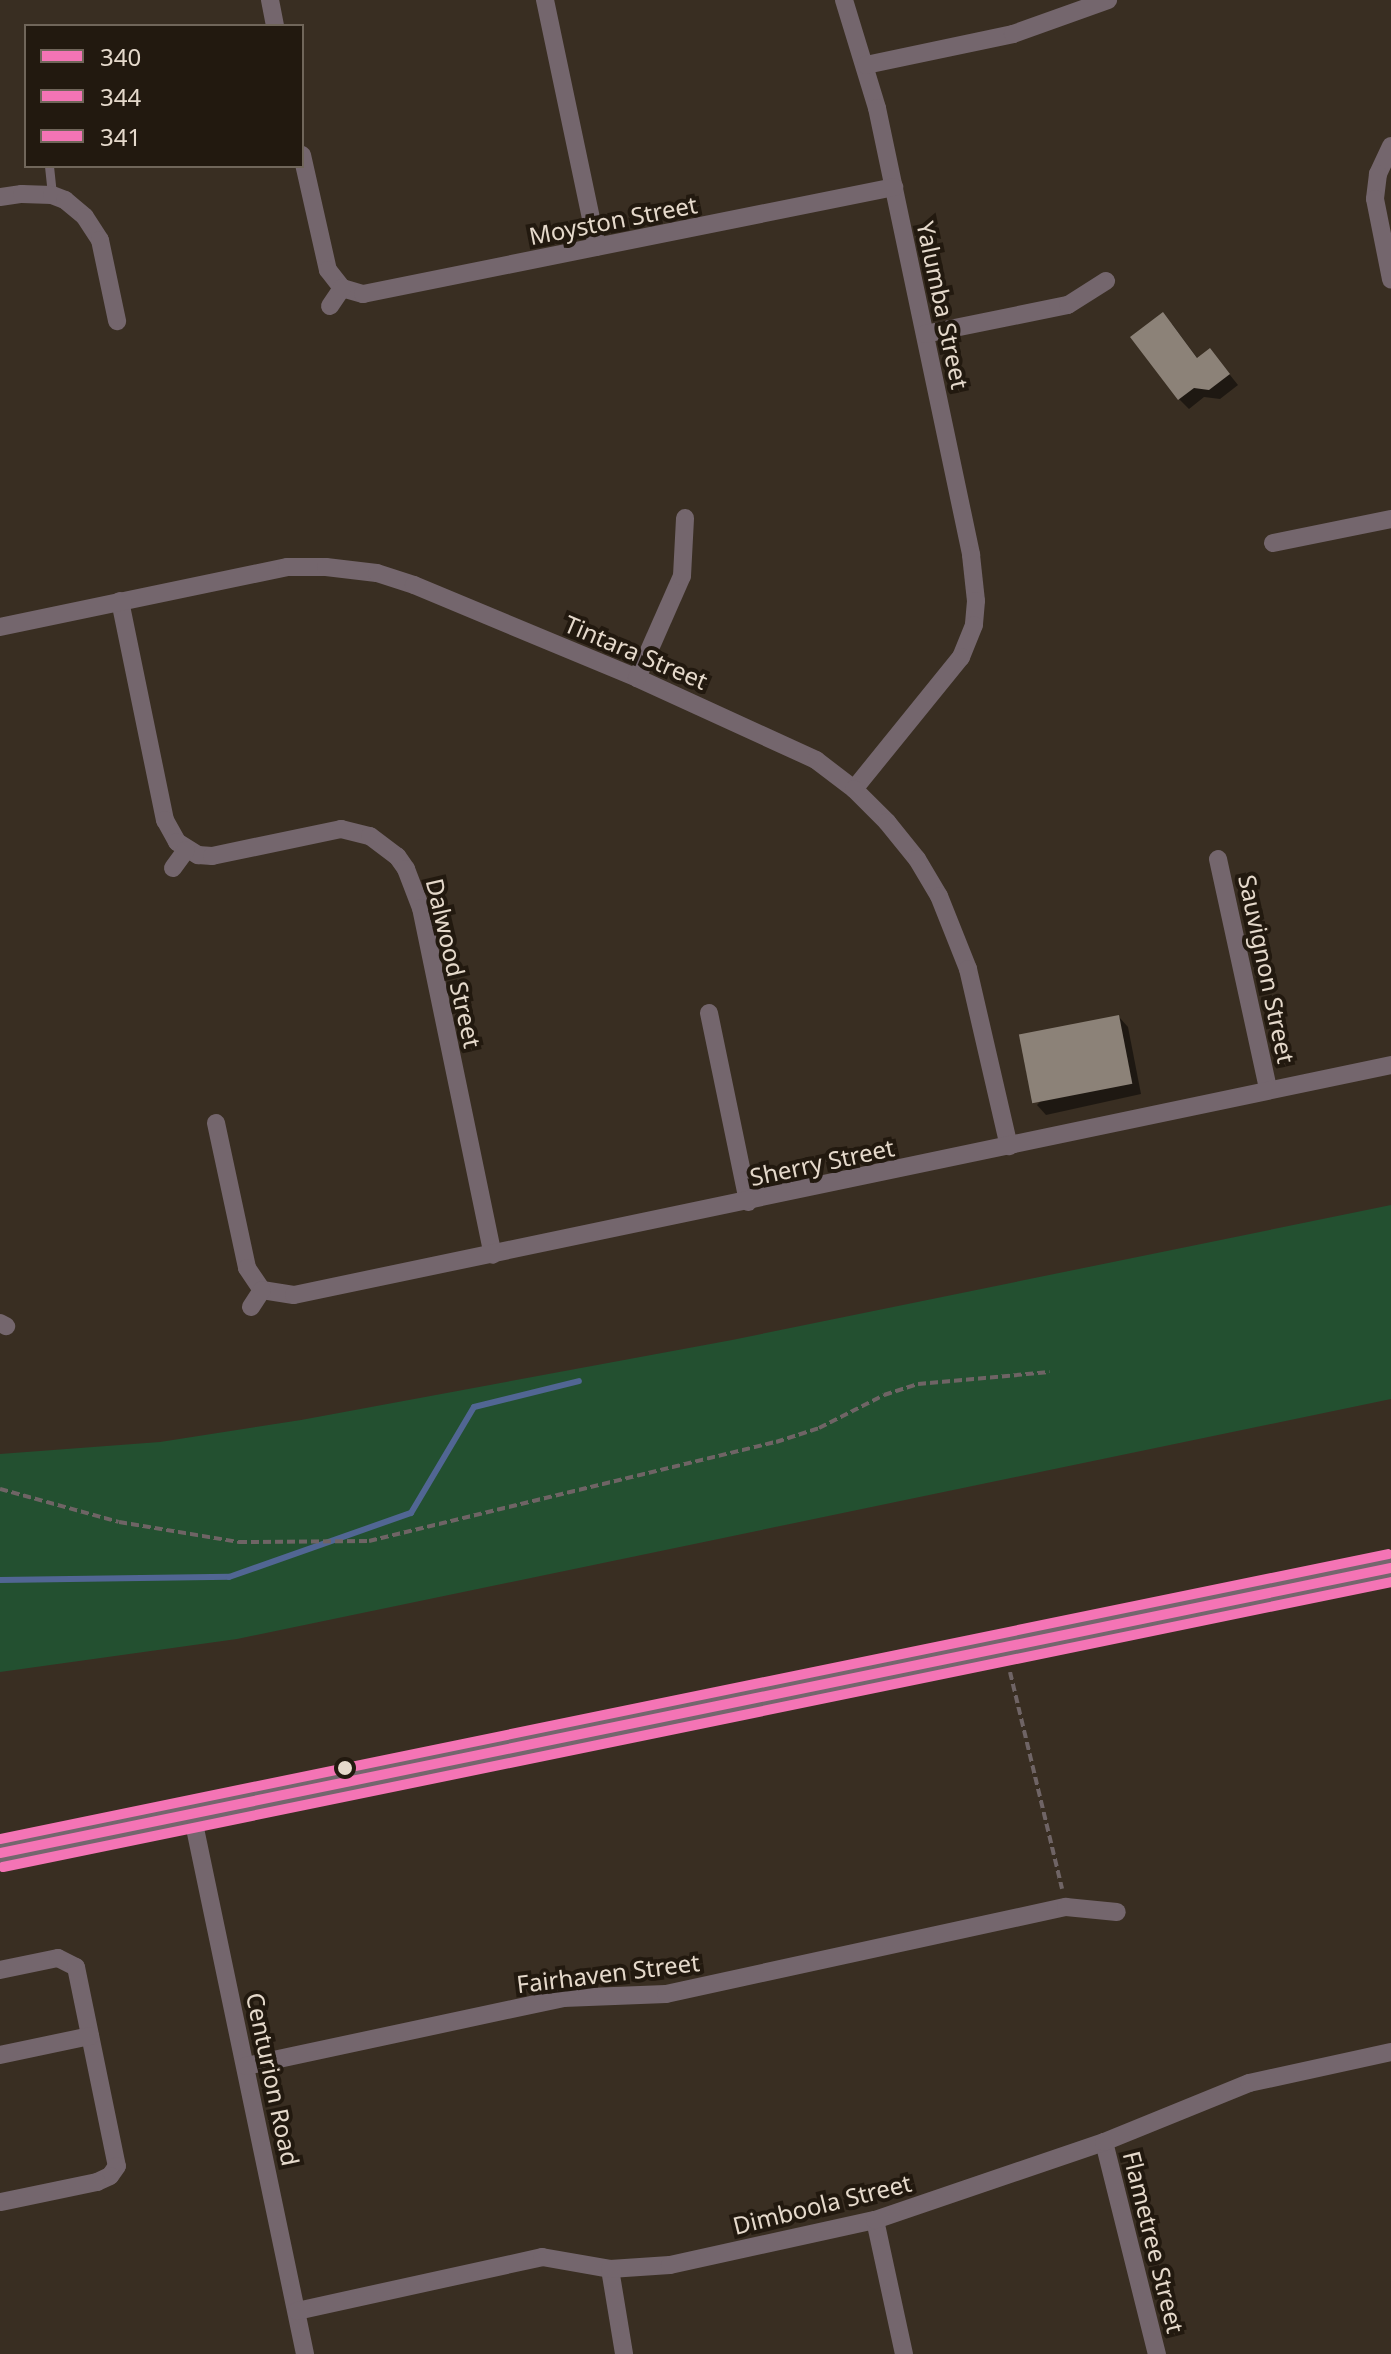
<!DOCTYPE html>
<html>
<head>
<meta charset="utf-8">
<style>
  body { margin:0 }
  #map { position:relative; width:1391px; height:2354px; overflow:hidden; background:#392e22; font-family:"Noto Sans",sans-serif }
  div>[style] { position:absolute }
  .green>* { inset:0; background:#235030 }
  .shadow>* { inset:0; background:#0007 }
  .stream>* { height:6px; margin:-3px; padding:0 3px; transform-origin:3px; border-radius:3px; background:#516693 }
  .building>* { inset:0; background:#8c8278; transform-origin:0 0 }
  .path>* { height:4px; margin-top:-2px; transform-origin:0; background:repeating-linear-gradient(90deg,#6f6465 0 8px,transparent 0 12px) }
  .service>* { height:9px; margin:-4.5px; padding:0 4.5px; transform-origin:4.5px; border-radius:4.5px; background:#74666d }
  .minor>* { height:18px; margin:-9px; padding:0 9px; transform-origin:9px; border-radius:9px; background:#74666d }
  .tertiary>* { height:24px; margin:-12px; padding:0 12px; transform-origin:12px; border-radius:12px; background:#74666d }
  .bus-1>* { height:10px; margin:-5px; padding:0 5px; transform-origin:5px; border-radius:5px; background:#f474b5 }
  .bus-2>* { height:10px; margin:-5px; padding:0 5px; transform-origin:5px; border-radius:5px; background:#f474b5 }
  .bus-3>* { height:10px; margin:-5px; padding:0 5px; transform-origin:5px; border-radius:5px; background:#f474b5 }
  .dots>* { width:22px; height:22px; translate:-50% -50%; box-sizing:border-box; border:4px solid #22190f; border-radius:50% }
  span { translate:-50% -50%; white-space:nowrap; text-align:center; line-height:1.15; -webkit-text-stroke:8px #22190f; paint-order:stroke }
  .street-label { font-size:24px; color:#e5d9cb }
  .legend { position:absolute; left:24px; top:24px; width:280px; height:144px; box-sizing:border-box; background:#22190f; border:2px solid #70665a; margin:0; padding:10px 14px; list-style:none; font-size:24px; color:#e5d9cb }
  .legend li { display:flex; align-items:center; gap:16px; height:40px }
  .legend b { width:40px; border:2px solid #70665a }
</style>
</head>
<body>
<div id="map">
  <div class="green">
    <div style="clip-path:polygon(1391px 1205px,1391px 1399px,237px 1639px,0 1672px,0 1454px,160px 1442px,301px 1420px,732px 1340px)"></div>
  </div>
  <div class="shadow">
    <div style="clip-path:polygon(1172px 324px,1198px 359px,1210px 350px,1238px 385px,1220px 399px,1204px 397px,1189px 409px,1179px 399px)"></div>
    <div style="clip-path:polygon(1119px 1017px,1128px 1027px,1141px 1094px,1046px 1115px,1037px 1105px)"></div>
  </div>
  <div class="stream">
    <div style="left:0;top:1580px;width:229px;rotate:-0.8deg"></div>
    <div style="left:229px;top:1577px;width:193px;rotate:-19.4deg"></div>
    <div style="left:411px;top:1513px;width:123px;rotate:-59.3deg"></div>
    <div style="left:474px;top:1407px;width:108px;rotate:-13.9deg"></div>
  </div>
  <div class="building">
    <div style="clip-path:polygon(1163px 312px,1197px 358px,1210px 348px,1230px 374px,1209px 390px,1194px 388px,1178px 400px,1130px 337px)"></div>
    <div style="left:1119px;top:1015px;width:70px;height:102px;rotate:79deg"></div>
  </div>
  <div class="path">
    <div style="left:0;top:1489px;width:123px;rotate:15.5deg"></div>
    <div style="left:119px;top:1522px;width:122px;rotate:9.5deg"></div>
    <div style="left:239px;top:1542px;width:130px;rotate:-0.4deg"></div>
    <div style="left:369px;top:1541px;width:419px;rotate:-13.7deg"></div>
    <div style="left:776px;top:1442px;width:45px;rotate:-18deg"></div>
    <div style="left:819px;top:1428px;width:73px;rotate:-26.9deg"></div>
    <div style="left:884px;top:1395px;width:36px;rotate:-18deg"></div>
    <div style="left:918px;top:1384px;width:132px;rotate:-5.2deg"></div>
    <div style="left:1010px;top:1672px;width:223px;rotate:76.5deg"></div>
  </div>
  <div class="service">
    <div style="left:49px;top:166px;width:29px;rotate:84deg"></div>
  </div>
  <div class="minor">
    <div style="left:270px;top:0;width:26px;rotate:79deg"></div>
    <div style="left:545px;top:0;width:252px;rotate:78.1deg"></div>
    <div style="left:844px;top:0;width:113px;rotate:73deg"></div>
    <div style="left:877px;top:108px;width:457px;rotate:78.1deg"></div>
    <div style="left:971px;top:555px;width:46px;rotate:83.8deg"></div>
    <div style="left:976px;top:601px;width:24px;rotate:95deg"></div>
    <div style="left:974px;top:625px;width:35px;rotate:112deg"></div>
    <div style="left:961px;top:657px;width:170px;rotate:129deg"></div>
    <div style="left:866px;top:65px;width:150px;rotate:-11.9deg"></div>
    <div style="left:1013px;top:34px;width:101px;rotate:-19.7deg"></div>
    <div style="left:1391px;top:146px;width:31px;rotate:115deg"></div>
    <div style="left:1378px;top:174px;width:25px;rotate:97deg"></div>
    <div style="left:1375px;top:199px;width:82px;rotate:78.7deg"></div>
    <div style="left:302px;top:155px;width:118px;rotate:77.3deg"></div>
    <div style="left:328px;top:270px;width:23px;rotate:52deg"></div>
    <div style="left:342px;top:288px;width:22px;rotate:16deg"></div>
    <div style="left:363px;top:294px;width:542px;rotate:-11.39deg"></div>
    <div style="left:0;top:197px;width:22px;rotate:-8deg"></div>
    <div style="left:22px;top:194px;width:30px;rotate:2deg"></div>
    <div style="left:52px;top:195px;width:14px;rotate:21deg"></div>
    <div style="left:65px;top:200px;width:26px;rotate:40deg"></div>
    <div style="left:85px;top:217px;width:27px;rotate:57deg"></div>
    <div style="left:100px;top:240px;width:83px;rotate:78.1deg"></div>
    <div style="left:330px;top:306px;width:22px;rotate:-56deg"></div>
    <div style="left:925px;top:334px;width:146px;rotate:-11.5deg"></div>
    <div style="left:1068px;top:305px;width:45px;rotate:-32.3deg"></div>
    <div style="left:1273px;top:543px;width:120px;rotate:-11.5deg"></div>
    <div style="left:120px;top:601px;width:224px;rotate:78.4deg"></div>
    <div style="left:165px;top:820px;width:25px;rotate:61deg"></div>
    <div style="left:177px;top:842px;width:25px;rotate:32deg"></div>
    <div style="left:198px;top:855px;width:14px;rotate:4deg"></div>
    <div style="left:212px;top:856px;width:132px;rotate:-11.8deg"></div>
    <div style="left:341px;top:829px;width:30px;rotate:14deg"></div>
    <div style="left:370px;top:836px;width:34px;rotate:37deg"></div>
    <div style="left:397px;top:856px;width:16px;rotate:55deg"></div>
    <div style="left:406px;top:869px;width:42px;rotate:69deg"></div>
    <div style="left:421px;top:908px;width:354px;rotate:78.3deg"></div>
    <div style="left:0;top:627px;width:293px;rotate:-11.8deg"></div>
    <div style="left:287px;top:567px;width:39px"></div>
    <div style="left:326px;top:567px;width:51px;rotate:6.7deg"></div>
    <div style="left:377px;top:573px;width:39px;rotate:18deg"></div>
    <div style="left:414px;top:585px;width:242px;rotate:22.6deg"></div>
    <div style="left:637px;top:678px;width:197px;rotate:24.6deg"></div>
    <div style="left:816px;top:760px;width:48px;rotate:37.3deg"></div>
    <div style="left:854px;top:789px;width:47px;rotate:45deg"></div>
    <div style="left:887px;top:822px;width:48px;rotate:51deg"></div>
    <div style="left:917px;top:859px;width:43px;rotate:59.3deg"></div>
    <div style="left:939px;top:896px;width:79px;rotate:68.3deg"></div>
    <div style="left:968px;top:969px;width:182px;rotate:77deg"></div>
    <div style="left:637px;top:678px;width:111px;rotate:-66.2deg"></div>
    <div style="left:682px;top:576px;width:58px;rotate:-87deg"></div>
    <div style="left:1218px;top:859px;width:235px;rotate:77.7deg"></div>
    <div style="left:173px;top:868px;width:22px;rotate:-54deg"></div>
    <div style="left:709px;top:1013px;width:193px;rotate:78.3deg"></div>
    <div style="left:216px;top:1123px;width:148px;rotate:77.9deg"></div>
    <div style="left:247px;top:1268px;width:27px;rotate:56deg"></div>
    <div style="left:262px;top:1290px;width:32px;rotate:9deg"></div>
    <div style="left:294px;top:1295px;width:1121px;rotate:-11.84deg"></div>
    <div style="left:251px;top:1307px;width:20px;rotate:-57deg"></div>
    <div style="left:0;top:1323px;width:7px;rotate:27deg"></div>
    <div style="left:192px;top:1814px;width:552px;rotate:78.18deg"></div>
    <div style="left:0;top:1970px;width:59px;rotate:-11.7deg"></div>
    <div style="left:58px;top:1958px;width:20px;rotate:27deg"></div>
    <div style="left:76px;top:1967px;width:203px;rotate:78.4deg"></div>
    <div style="left:117px;top:2166px;width:12px;rotate:125deg"></div>
    <div style="left:110px;top:2176px;width:14px;rotate:155deg"></div>
    <div style="left:97px;top:2182px;width:99px;rotate:168.3deg"></div>
    <div style="left:0;top:2055px;width:92px;rotate:-11.9deg"></div>
    <div style="left:246px;top:2066px;width:324px;rotate:-12.1deg"></div>
    <div style="left:563px;top:1998px;width:103px;rotate:-2.2deg"></div>
    <div style="left:666px;top:1994px;width:409px;rotate:-12.3deg"></div>
    <div style="left:1066px;top:1907px;width:51px;rotate:5.6deg"></div>
    <div style="left:1104px;top:2142px;width:219px;rotate:76deg"></div>
    <div style="left:875px;top:2220px;width:137px;rotate:77.8deg"></div>
    <div style="left:610px;top:2269px;width:86px;rotate:80.6deg"></div>
    <div style="left:297px;top:2311px;width:251px;rotate:-12.4deg"></div>
    <div style="left:542px;top:2257px;width:69px;rotate:10deg"></div>
    <div style="left:610px;top:2269px;width:60px;rotate:-3.8deg"></div>
    <div style="left:670px;top:2265px;width:210px;rotate:-12.4deg"></div>
    <div style="left:875px;top:2220px;width:242px;rotate:-18.8deg"></div>
    <div style="left:1104px;top:2142px;width:157px;rotate:-22.1deg"></div>
    <div style="left:1249px;top:2083px;width:145px;rotate:-12.3deg"></div>
  </div>
  <div class="tertiary">
    <div style="left:0;top:1853px;width:1420px;rotate:-11.58deg"></div>
  </div>
  <div class="bus-1">
    <div style="left:0;top:1853px;width:1420px;rotate:-11.58deg"></div>
  </div>
  <div class="bus-2">
    <div style="left:3px;top:1867px;width:1417px;rotate:-11.6deg"></div>
  </div>
  <div class="bus-3">
    <div style="left:0;top:1839px;width:1417px;rotate:-11.6deg"></div>
  </div>
  <div class="dots">
    <div style="left:345px;top:1768px;background:#e5d9cb"></div>
  </div>
  <div class="street-label">
    <span style="left:613px;top:220px;rotate:-11deg">Moyston Street</span>
    <span style="left:943px;top:305px;rotate:78deg">Yalumba Street</span>
    <span style="left:636px;top:652px;rotate:23deg">Tintara Street</span>
    <span style="left:454px;top:963px;rotate:77deg">Dalwood Street</span>
    <span style="left:1267px;top:969px;rotate:78deg">Sauvignon Street</span>
    <span style="left:822px;top:1162px;rotate:-12deg">Sherry Street</span>
    <span style="left:608px;top:1973px;rotate:-7deg">Fairhaven Street</span>
    <span style="left:273px;top:2079px;rotate:78deg">Centurion Road</span>
    <span style="left:822px;top:2204px;rotate:-14deg">Dimboola Street</span>
    <span style="left:1154px;top:2242px;rotate:76deg">Flametree Street</span>
  </div>
  <ul class="legend">
  <li><b style="height:10px;background:#f474b5"></b>340</li>
  <li><b style="height:10px;background:#f474b5"></b>344</li>
  <li><b style="height:10px;background:#f474b5"></b>341</li>
  </ul>
</div>
</body>
</html>
